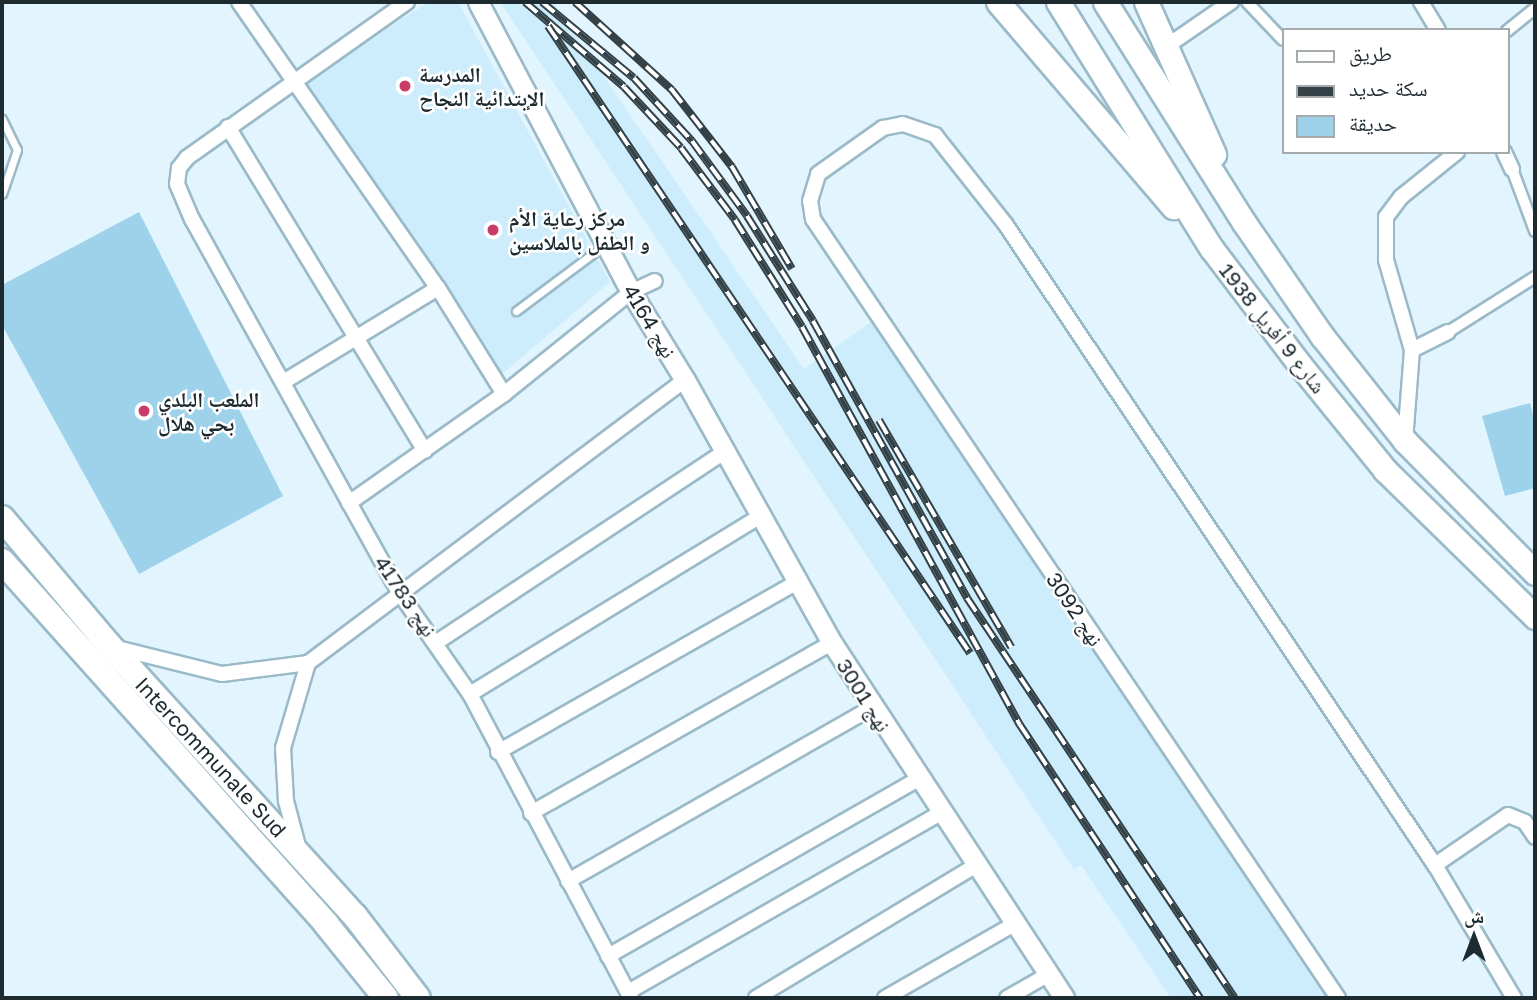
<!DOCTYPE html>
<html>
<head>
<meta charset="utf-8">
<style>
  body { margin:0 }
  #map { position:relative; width:1537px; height:1000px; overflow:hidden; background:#e2f5fe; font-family:"Golos Text","Noto Naskh Arabic",sans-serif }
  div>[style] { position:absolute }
  .built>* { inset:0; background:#cdedfc }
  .green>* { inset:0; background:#9ed2ea }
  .roads { filter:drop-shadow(2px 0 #9bbac8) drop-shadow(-2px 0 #9bbac8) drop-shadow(0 2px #9bbac8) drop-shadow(0 -2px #9bbac8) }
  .service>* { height:7px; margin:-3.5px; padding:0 3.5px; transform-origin:3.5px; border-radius:3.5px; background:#fff }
  .pedestrian>* { height:10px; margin:-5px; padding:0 5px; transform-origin:5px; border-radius:5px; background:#fff }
  .minor>* { height:14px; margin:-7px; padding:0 7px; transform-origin:7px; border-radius:7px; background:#fff }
  .tertiary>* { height:19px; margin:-9.5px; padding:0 9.5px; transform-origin:9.5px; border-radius:9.5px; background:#fff }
  .primary>* { height:23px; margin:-11.5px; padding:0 11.5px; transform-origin:11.5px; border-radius:11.5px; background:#fff }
  .trunk>* { height:24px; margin:-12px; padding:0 12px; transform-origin:12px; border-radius:12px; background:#fff }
  .rail>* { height:8px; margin-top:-4px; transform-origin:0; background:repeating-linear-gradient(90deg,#fff 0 16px,#344247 0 32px); box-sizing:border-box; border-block:2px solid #344247 }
  .dots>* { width:19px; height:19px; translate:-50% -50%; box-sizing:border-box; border:4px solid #fff; border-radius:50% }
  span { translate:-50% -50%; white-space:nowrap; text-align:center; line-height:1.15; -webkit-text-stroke:5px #fff; paint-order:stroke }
  .poi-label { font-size:21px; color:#1d2a2f; font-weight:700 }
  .left { translate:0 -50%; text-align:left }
  .street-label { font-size:21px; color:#1d2a2f }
  .frame { position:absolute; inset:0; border:4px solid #1d2a2f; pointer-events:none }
  .legend { position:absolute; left:1282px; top:28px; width:228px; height:126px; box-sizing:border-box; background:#fff; border:2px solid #a5aaac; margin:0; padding:9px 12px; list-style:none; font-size:21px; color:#1d2a2f }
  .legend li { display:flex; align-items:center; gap:14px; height:35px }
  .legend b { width:35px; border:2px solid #a5aaac }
  .north { position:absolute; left:1439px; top:902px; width:70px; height:70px; -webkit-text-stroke:5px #fff; paint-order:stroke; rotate:0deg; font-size:19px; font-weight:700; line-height:28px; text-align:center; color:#1d2a2f }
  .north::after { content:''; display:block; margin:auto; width:24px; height:32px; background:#1d2a2f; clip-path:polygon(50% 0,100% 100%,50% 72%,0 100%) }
</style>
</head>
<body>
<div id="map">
  <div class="built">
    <div style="clip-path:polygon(429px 2px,458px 2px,610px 282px,502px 374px,303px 81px)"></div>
    <div style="clip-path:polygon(500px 2px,553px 2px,804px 369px,875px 319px,1326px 998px,1171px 998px,1081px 865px,1074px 869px)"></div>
  </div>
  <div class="green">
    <div style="clip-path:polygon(139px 212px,283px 496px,139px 574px,2px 325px,2px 285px)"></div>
    <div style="clip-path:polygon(1530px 403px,1535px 422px,1535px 488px,1505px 496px,1482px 416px)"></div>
  </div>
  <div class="roads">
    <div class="service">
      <div style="left:2px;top:119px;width:34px;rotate:64deg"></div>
      <div style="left:17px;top:150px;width:46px;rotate:108.8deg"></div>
      <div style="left:516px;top:311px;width:109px;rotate:-36.8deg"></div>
    </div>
    <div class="pedestrian">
      <div style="left:1247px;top:2px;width:52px;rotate:46.5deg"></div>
      <div style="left:1507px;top:31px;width:36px;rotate:-39deg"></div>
      <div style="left:1512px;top:169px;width:66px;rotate:69.6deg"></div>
      <div style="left:1448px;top:332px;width:103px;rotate:-32.3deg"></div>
    </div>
    <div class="minor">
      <div style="left:239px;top:2px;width:348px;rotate:55.2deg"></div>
      <div style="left:438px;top:288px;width:125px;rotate:58.1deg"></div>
      <div style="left:407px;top:2px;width:270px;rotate:144.7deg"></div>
      <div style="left:187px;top:158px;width:13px;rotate:129deg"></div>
      <div style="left:179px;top:168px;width:16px;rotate:97deg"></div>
      <div style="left:177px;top:184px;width:38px;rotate:67deg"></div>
      <div style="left:192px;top:219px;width:427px;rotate:61deg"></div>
      <div style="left:399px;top:592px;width:124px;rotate:55.2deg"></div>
      <div style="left:470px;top:694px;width:344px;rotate:62.1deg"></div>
      <div style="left:1421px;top:2px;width:33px;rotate:59deg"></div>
      <div style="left:1167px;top:46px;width:78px;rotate:-34.5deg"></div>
      <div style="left:228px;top:127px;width:379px;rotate:58.7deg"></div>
      <div style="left:1504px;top:152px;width:19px;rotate:65deg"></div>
      <div style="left:1412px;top:350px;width:94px;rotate:-106.1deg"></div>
      <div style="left:1386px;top:260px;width:43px;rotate:-90deg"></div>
      <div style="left:1386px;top:217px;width:25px;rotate:-53deg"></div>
      <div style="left:1401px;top:197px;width:72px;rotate:-38.8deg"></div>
      <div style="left:285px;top:381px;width:179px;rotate:-31.3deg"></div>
      <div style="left:1405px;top:441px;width:91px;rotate:-85.6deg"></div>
      <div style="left:1412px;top:350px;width:40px;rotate:-26.6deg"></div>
      <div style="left:349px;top:503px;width:189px;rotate:-35.1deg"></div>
      <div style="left:504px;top:394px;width:163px;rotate:-38.8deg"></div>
      <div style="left:631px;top:292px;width:26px;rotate:-25deg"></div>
      <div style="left:437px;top:642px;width:343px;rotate:-33.5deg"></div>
      <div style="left:117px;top:648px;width:108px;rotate:13.9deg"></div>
      <div style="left:222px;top:674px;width:87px;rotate:-7.3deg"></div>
      <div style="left:308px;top:663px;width:471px;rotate:-36.9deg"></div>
      <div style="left:470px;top:694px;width:339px;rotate:-31.5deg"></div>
      <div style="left:498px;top:752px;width:344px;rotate:-29.6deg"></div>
      <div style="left:531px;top:813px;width:346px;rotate:-29.5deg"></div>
      <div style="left:298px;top:846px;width:47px;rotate:-104.9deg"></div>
      <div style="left:286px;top:801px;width:53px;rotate:-93.2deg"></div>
      <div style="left:283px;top:748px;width:89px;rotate:-73.6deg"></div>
      <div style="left:1435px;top:865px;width:88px;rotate:-34.4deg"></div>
      <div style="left:1508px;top:815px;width:18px;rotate:22deg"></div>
      <div style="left:1525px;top:822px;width:18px;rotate:56deg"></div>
      <div style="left:568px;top:881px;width:349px;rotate:-29.7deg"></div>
      <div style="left:608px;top:956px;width:356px;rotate:-29.7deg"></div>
      <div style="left:628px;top:992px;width:360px;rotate:-29.8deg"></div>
      <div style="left:756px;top:998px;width:256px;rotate:-31.1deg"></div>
      <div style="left:885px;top:998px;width:151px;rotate:-29.8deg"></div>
      <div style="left:1007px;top:998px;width:48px;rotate:-29.7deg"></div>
      <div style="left:1338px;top:998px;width:939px;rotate:-123.98deg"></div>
      <div style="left:813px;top:219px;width:18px;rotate:-99deg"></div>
      <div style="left:810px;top:201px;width:28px;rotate:-73deg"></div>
      <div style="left:818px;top:174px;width:80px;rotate:-35.3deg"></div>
      <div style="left:883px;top:128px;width:20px;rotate:-11deg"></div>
      <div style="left:903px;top:124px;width:34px;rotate:19deg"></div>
      <div style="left:935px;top:135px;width:115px;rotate:51.7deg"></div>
      <div style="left:1006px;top:225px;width:770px;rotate:56.17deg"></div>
      <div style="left:1435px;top:865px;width:155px;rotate:59.3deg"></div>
    </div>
    <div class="tertiary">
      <div style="left:478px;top:2px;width:328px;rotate:62.2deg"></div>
      <div style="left:631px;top:292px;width:103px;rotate:58.5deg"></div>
      <div style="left:685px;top:380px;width:301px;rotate:60.8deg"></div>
      <div style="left:832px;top:643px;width:424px;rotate:56.8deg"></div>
    </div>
    <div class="primary">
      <div style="left:998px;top:2px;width:270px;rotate:49.5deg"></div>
      <div style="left:1058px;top:2px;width:291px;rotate:58.1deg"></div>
      <div style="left:1212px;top:249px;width:146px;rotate:52.8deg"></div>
      <div style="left:1300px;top:365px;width:135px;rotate:51deg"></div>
      <div style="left:1385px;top:470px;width:210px;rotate:44.4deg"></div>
      <div style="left:1105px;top:2px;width:262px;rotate:57.8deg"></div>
      <div style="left:1245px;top:224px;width:136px;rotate:55.5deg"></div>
      <div style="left:1322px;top:336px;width:134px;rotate:51.7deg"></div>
      <div style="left:1405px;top:441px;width:185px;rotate:45.4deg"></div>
      <div style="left:1146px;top:2px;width:167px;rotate:65.9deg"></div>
    </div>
    <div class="trunk">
      <div style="left:2px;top:518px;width:166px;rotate:49.9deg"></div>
      <div style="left:109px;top:645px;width:366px;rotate:47.8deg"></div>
      <div style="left:355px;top:916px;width:103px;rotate:52.5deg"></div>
      <div style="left:2px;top:561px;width:487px;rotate:48.2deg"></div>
      <div style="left:326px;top:924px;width:95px;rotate:51deg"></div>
    </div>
  </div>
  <div class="rail">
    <div style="left:525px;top:2px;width:130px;rotate:40.6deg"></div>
    <div style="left:624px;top:87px;width:83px;rotate:46.9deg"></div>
    <div style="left:681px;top:148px;width:90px;rotate:53.1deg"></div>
    <div style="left:735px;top:220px;width:126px;rotate:57.9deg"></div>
    <div style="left:802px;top:327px;width:454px;rotate:61.3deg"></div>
    <div style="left:1020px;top:725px;width:327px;rotate:56.6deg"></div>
    <div style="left:542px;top:2px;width:119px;rotate:39.6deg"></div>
    <div style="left:634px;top:78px;width:86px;rotate:47.4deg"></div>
    <div style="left:692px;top:141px;width:93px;rotate:53.7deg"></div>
    <div style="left:747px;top:216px;width:124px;rotate:57.8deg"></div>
    <div style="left:813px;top:321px;width:317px;rotate:60.9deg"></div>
    <div style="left:967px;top:598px;width:481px;rotate:56.2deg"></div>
    <div style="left:575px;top:2px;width:131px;rotate:42.2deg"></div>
    <div style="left:672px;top:90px;width:98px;rotate:52.1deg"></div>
    <div style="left:732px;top:167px;width:118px;rotate:59.5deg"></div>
    <div style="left:548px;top:26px;width:756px;rotate:56.06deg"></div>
    <div style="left:879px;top:420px;width:263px;rotate:59.8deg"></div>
  </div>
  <div class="dots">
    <div style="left:405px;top:86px;background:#ca3c67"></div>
    <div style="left:493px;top:230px;background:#ca3c67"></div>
    <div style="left:144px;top:411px;background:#ca3c67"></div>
  </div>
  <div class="poi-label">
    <span class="left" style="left:419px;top:86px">المدرسة<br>الإبتدائية النجاح</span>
    <span class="left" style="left:509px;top:230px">مركز رعاية الأم<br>و الطفل بالملاسين</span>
    <span class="left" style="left:158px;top:411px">الملعب البلدي<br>بحي هلال</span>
  </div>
  <div class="street-label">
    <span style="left:650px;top:321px;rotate:59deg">نهج 4164</span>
    <span style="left:1273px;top:328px;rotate:52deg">شارع 9 أفريل 1938</span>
    <span style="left:406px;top:596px;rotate:56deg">نهج 41783</span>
    <span style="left:1075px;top:609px;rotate:56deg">نهج 3092</span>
    <span style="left:864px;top:695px;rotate:58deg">نهج 3001</span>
    <span style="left:211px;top:757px;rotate:47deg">Intercommunale Sud</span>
  </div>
  <div class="frame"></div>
  <ul class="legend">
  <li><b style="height:9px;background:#fff"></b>طريق</li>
  <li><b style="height:9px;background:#344247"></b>سكة حديد</li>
  <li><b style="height:19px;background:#9ed2ea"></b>حديقة</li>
  </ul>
  <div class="north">ش</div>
</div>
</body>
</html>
